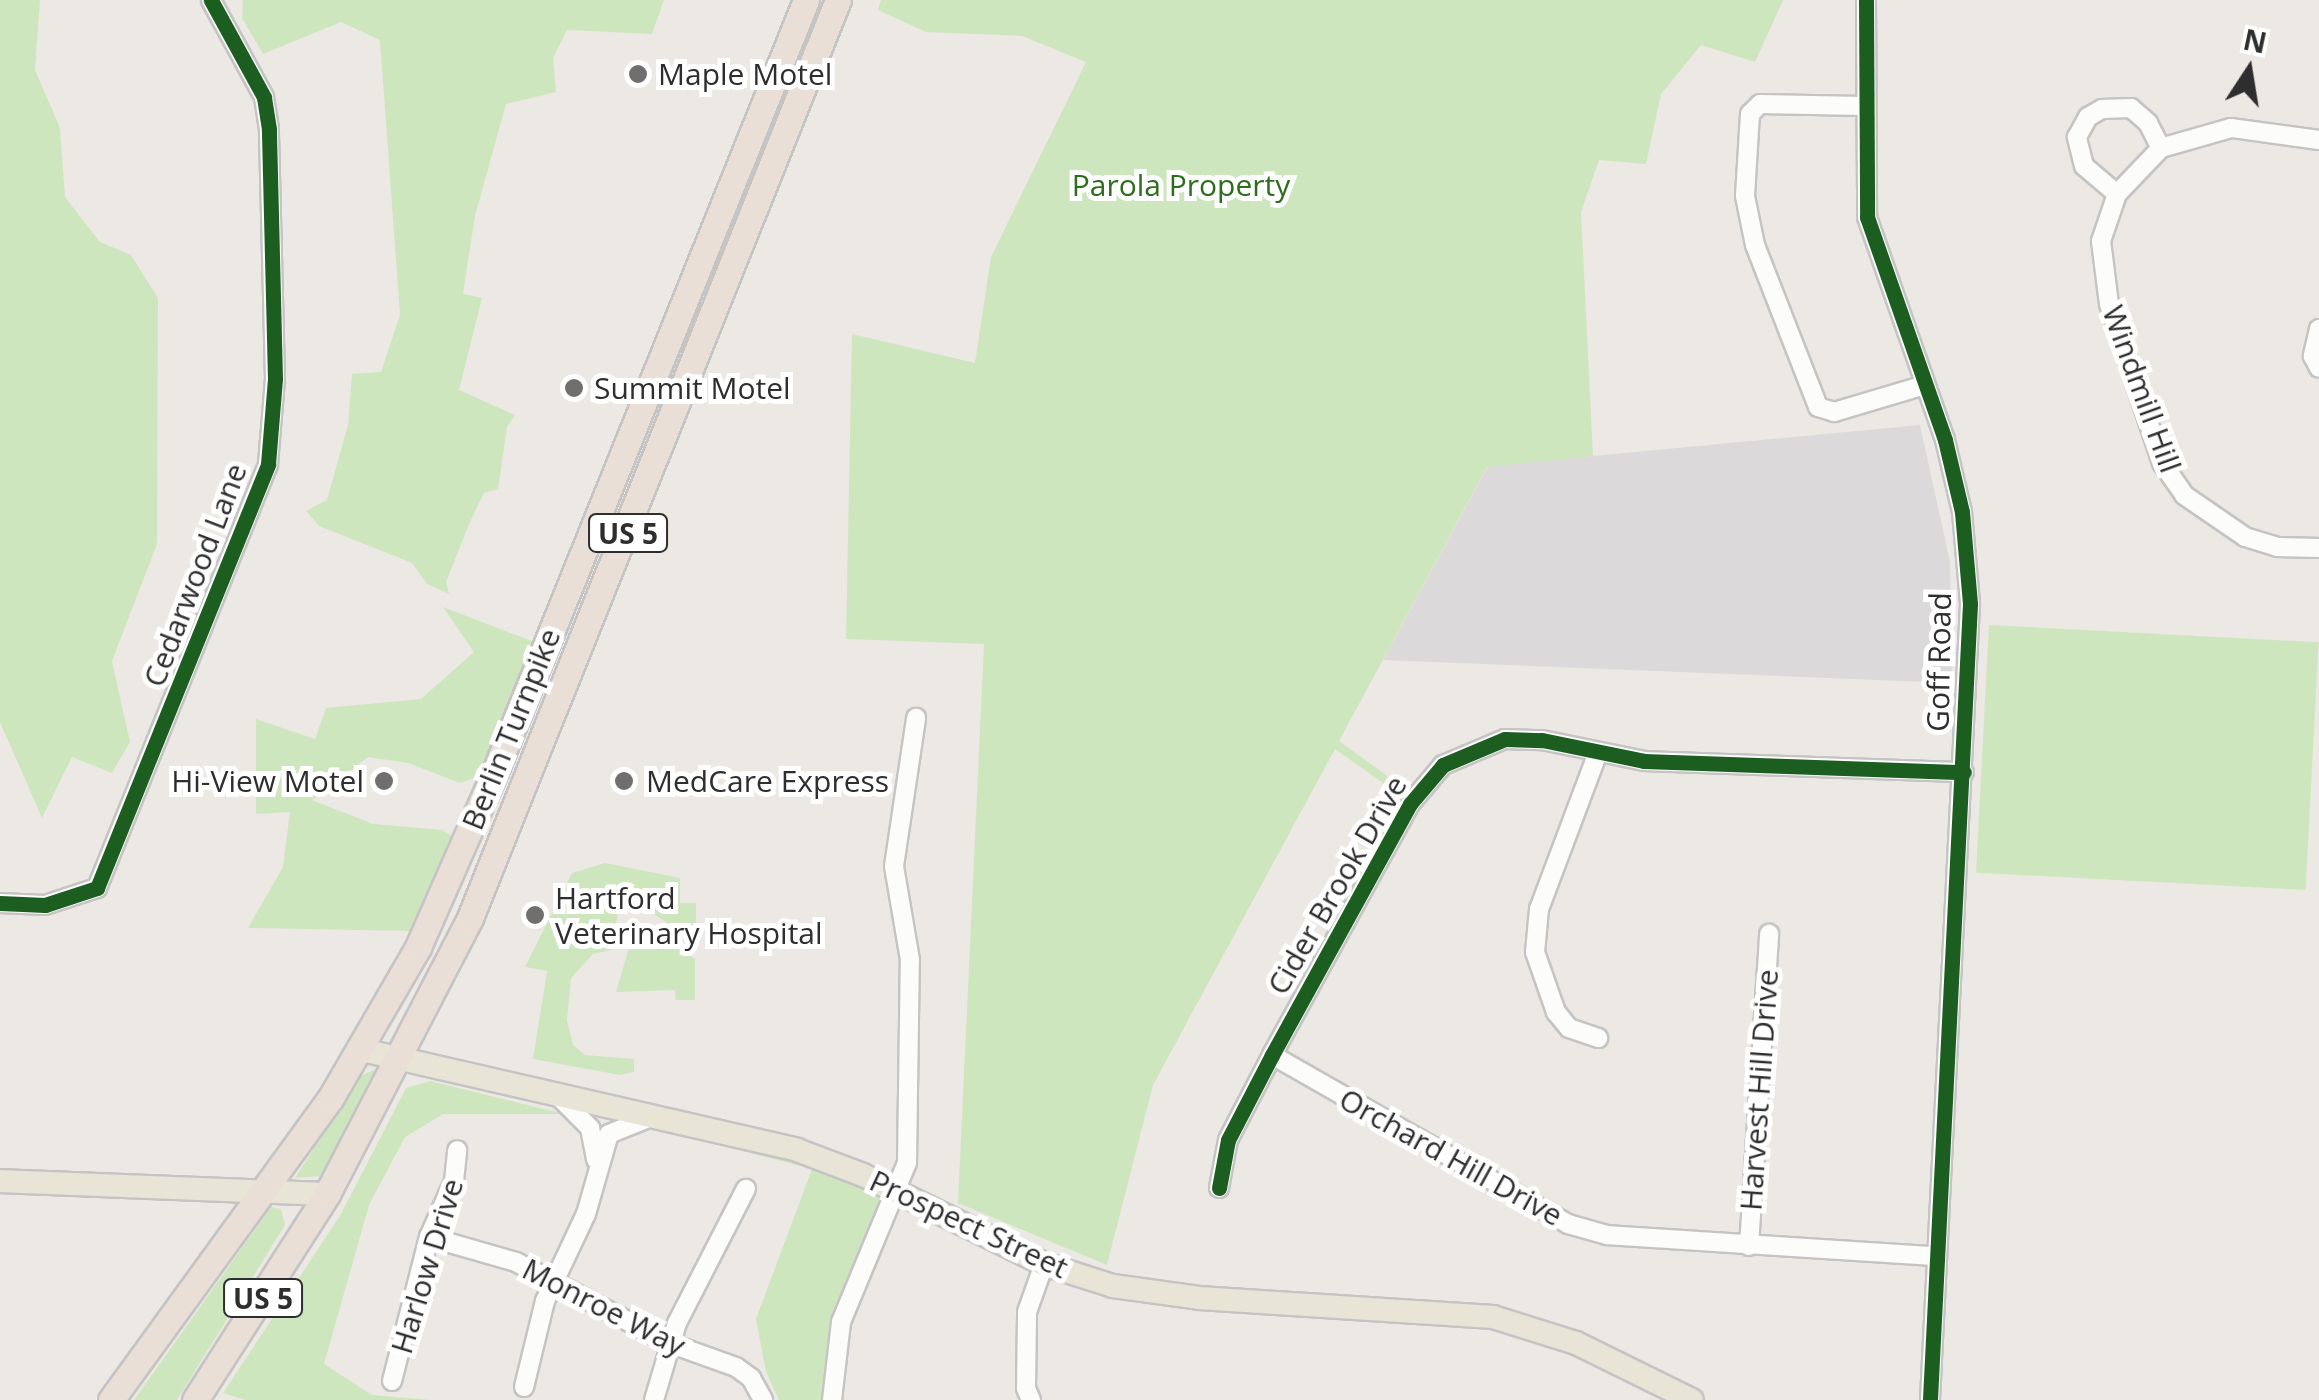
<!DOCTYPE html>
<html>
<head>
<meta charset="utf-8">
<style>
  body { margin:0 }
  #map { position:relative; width:2319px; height:1400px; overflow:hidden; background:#ece8e4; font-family:"Open Sans",sans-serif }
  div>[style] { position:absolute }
  .industrial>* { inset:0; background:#dcd9db }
  .green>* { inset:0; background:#cee6be; transform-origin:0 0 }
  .roads { filter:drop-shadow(2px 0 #c5c4c5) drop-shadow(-2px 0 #c5c4c5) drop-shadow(0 2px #c5c4c5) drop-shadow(0 -2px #c5c4c5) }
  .minor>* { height:18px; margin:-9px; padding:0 9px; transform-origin:9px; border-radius:9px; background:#fcfcfb }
  .major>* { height:22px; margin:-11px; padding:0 11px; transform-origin:11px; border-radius:11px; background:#e8e4d6 }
  .highway>* { height:25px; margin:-12.5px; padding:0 12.5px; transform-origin:12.5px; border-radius:12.5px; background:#eadfd6 }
  .cycleway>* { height:15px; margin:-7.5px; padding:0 7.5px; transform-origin:7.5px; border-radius:7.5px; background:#1b5e20 }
  .dots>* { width:28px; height:28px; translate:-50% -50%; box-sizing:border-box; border:5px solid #fff; border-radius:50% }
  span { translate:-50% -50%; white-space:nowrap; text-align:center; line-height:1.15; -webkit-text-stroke:10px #fff; paint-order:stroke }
  .shield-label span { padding:2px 8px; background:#fff; border:2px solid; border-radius:8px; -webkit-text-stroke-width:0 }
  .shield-label { font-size:28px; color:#2e2e2e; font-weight:700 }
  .poi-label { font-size:30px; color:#2e2e2e }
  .left { translate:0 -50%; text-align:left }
  .right { translate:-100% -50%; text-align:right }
  .park-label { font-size:30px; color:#2c6e1b }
  .street-label { font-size:30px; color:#2e2e2e }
  .north { position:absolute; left:2199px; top:20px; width:100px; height:100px; -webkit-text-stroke:8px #fff; paint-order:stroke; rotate:12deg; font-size:28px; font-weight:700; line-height:40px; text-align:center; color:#2e2e2e }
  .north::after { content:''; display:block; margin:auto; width:35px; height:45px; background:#2e2e2e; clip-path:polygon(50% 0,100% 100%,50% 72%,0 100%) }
</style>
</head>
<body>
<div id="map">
  <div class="industrial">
    <div style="clip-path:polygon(1920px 425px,1950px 562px,1952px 683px,1383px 660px,1488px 466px)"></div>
  </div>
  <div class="green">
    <div style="clip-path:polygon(0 0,40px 0,35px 70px,60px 128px,65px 197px,100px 242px,131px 255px,158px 298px,157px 544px,112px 661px,130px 742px,112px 773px,72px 757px,42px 818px,0 722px)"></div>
    <div style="clip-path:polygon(243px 0,664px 0,652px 34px,567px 30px,553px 58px,556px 92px,506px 104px,475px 216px,463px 294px,482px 298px,459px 390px,515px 415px,507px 427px,498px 489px,484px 493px,469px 524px,446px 582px,449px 594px,427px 584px,412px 563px,319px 526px,306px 511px,327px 500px,348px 425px,352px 374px,381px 372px,400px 315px,380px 40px,341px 22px,263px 54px,242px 18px)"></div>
    <div style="clip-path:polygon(881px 0,1783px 0,1755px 62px,1701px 45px,1661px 94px,1646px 164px,1599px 160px,1581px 212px,1593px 456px,1487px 467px,1339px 741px,1404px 788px,1400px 795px,1335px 749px,1153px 1085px,1107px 1265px,958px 1203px,984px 644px,846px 639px,852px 334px,975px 363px,991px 257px,1086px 62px,1022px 36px,926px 32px,878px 10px)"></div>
    <div style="clip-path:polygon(443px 607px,537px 643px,480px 776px,460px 783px,408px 763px,368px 757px,312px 800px,373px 824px,442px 830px,454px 837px,410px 931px,248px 928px,283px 867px,290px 812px,256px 814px,256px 719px,315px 739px,326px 708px,421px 699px,474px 652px)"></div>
    <div style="left:1989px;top:625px;width:330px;height:248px;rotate:3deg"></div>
    <div style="clip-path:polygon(605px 863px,680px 878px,680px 903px,696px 903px,696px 923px,685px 935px,645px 908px,618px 913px,611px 950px,593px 954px,571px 978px,567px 1020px,573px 1045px,585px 1055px,634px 1059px,634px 1072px,620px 1075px,533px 1059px,547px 971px,525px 967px,572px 873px)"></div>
    <div style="clip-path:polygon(665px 940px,695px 959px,695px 1000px,676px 1000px,675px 990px,616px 992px,629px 948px)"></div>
    <div style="clip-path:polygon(383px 1066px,323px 1176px,295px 1178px,360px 1076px)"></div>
    <div style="clip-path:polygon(430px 1081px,564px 1114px,443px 1114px,405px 1137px,369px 1205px,324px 1364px,372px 1395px,430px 1400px,245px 1400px,223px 1393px,341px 1214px,406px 1088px)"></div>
    <div style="clip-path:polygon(657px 1129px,790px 1159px,880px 1196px,881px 1208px,837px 1307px,827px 1400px,779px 1400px,766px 1372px,756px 1319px,812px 1169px)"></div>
    <div style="clip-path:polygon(271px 1207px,281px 1209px,285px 1225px,177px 1400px,134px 1400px)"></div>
  </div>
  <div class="roads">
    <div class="minor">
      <div style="left:1866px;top:0;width:217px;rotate:89.7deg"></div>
      <div style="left:1867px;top:217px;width:236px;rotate:70.7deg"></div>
      <div style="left:1945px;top:440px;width:74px;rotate:76.7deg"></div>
      <div style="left:1962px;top:512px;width:92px;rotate:85deg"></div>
      <div style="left:1970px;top:604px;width:797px;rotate:92.88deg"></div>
      <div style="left:1863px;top:106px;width:103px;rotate:-178.9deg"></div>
      <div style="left:1760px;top:104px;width:14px;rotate:135deg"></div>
      <div style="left:1750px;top:114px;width:82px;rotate:93.5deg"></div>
      <div style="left:1745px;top:196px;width:50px;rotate:78.5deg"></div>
      <div style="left:1755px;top:245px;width:174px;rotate:68.7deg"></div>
      <div style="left:1818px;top:407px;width:17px;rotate:17deg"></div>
      <div style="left:1834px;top:412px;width:95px;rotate:-16.5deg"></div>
      <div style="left:2319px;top:140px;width:89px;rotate:-172.2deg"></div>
      <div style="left:2231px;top:128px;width:73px;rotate:164.1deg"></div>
      <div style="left:2161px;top:148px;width:64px;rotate:133.7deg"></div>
      <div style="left:2117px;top:194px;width:50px;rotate:108.8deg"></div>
      <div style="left:2101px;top:241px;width:64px;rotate:82.8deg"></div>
      <div style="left:2109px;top:304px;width:168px;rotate:71.6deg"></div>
      <div style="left:2162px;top:463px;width:39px;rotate:55deg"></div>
      <div style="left:2184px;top:495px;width:74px;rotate:34.5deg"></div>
      <div style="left:2245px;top:537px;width:34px;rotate:17deg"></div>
      <div style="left:2277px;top:547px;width:42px;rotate:1.4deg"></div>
      <div style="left:2117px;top:194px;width:43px;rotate:-139.7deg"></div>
      <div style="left:2084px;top:166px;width:30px;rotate:-104deg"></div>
      <div style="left:2077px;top:137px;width:23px;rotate:-61deg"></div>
      <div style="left:2088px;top:117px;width:16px;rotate:-30deg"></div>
      <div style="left:2102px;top:109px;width:29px;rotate:-2deg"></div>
      <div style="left:2131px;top:108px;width:23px;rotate:41deg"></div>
      <div style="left:2148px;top:123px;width:28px;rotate:63deg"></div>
      <div style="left:2319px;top:329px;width:28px;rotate:103deg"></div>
      <div style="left:2313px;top:356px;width:13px;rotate:63deg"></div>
      <div style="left:1597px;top:755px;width:165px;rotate:110.6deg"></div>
      <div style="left:1539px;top:909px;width:43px;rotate:95.3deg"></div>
      <div style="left:1535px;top:952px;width:64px;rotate:70.7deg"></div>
      <div style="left:1556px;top:1012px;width:21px;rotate:51deg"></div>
      <div style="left:1569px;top:1028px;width:31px;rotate:19deg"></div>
      <div style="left:0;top:903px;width:45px;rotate:2.5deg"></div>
      <div style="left:45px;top:905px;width:55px;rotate:-18.1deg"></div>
      <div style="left:97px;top:888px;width:457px;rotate:-68deg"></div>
      <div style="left:268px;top:464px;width:85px;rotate:-85.3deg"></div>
      <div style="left:275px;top:379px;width:250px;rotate:-91.4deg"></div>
      <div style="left:269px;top:129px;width:32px;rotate:-99deg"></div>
      <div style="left:264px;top:97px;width:111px;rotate:-118.7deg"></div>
      <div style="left:1272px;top:1055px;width:341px;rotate:29.7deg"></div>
      <div style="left:1568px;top:1224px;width:41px;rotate:15.8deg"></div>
      <div style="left:1607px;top:1235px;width:330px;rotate:3.7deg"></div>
      <div style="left:557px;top:1095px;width:47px;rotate:45deg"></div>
      <div style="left:590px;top:1128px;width:32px;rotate:79deg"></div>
      <div style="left:1219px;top:1188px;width:49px;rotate:-79.4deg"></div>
      <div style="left:1228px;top:1140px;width:96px;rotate:-62.6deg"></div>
      <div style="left:1272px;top:1055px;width:286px;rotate:-61.2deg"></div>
      <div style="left:1410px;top:804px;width:51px;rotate:-49.8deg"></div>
      <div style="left:1443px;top:765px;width:67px;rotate:-22.8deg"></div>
      <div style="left:1505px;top:739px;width:37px;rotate:2deg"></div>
      <div style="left:1542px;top:740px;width:104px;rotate:11.6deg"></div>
      <div style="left:1644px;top:761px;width:320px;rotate:2deg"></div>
      <div style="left:429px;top:1237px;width:91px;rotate:16deg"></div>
      <div style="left:516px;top:1262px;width:173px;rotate:27.9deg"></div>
      <div style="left:669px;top:1343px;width:71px;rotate:19.7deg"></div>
      <div style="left:736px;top:1367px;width:19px;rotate:36deg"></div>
      <div style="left:751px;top:1378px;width:25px;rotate:61deg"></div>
      <div style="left:1749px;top:1246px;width:313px;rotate:-86.3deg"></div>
      <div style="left:392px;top:1381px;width:149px;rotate:-75.6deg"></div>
      <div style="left:429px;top:1237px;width:61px;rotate:-65.9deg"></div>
      <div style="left:454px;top:1181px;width:31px;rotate:-84deg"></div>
      <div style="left:524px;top:1387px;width:89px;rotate:-76.3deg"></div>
      <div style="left:545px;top:1301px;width:96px;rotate:-64.8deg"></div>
      <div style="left:586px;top:1214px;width:83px;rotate:-74deg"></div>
      <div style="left:609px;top:1134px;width:45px;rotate:-22deg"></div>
      <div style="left:654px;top:1400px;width:80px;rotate:-73.4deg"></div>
      <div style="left:677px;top:1323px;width:151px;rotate:-62.8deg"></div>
      <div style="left:832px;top:1400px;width:79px;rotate:-83.4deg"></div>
      <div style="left:841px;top:1322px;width:172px;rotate:-67.5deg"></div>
      <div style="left:907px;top:1163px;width:203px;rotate:-89.2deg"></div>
      <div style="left:910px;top:960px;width:95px;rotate:-99.7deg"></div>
      <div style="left:894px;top:866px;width:150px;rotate:-81.5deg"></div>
      <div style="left:1031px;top:1400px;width:13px;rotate:-113deg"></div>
      <div style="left:1026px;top:1388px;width:76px;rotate:-89.2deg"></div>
      <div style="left:1027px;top:1312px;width:51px;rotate:-70.5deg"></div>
    </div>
    <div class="major">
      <div style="left:362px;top:1050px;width:446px;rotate:12.9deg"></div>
      <div style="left:797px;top:1150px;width:71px;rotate:20.7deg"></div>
      <div style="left:863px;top:1175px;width:202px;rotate:26.2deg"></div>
      <div style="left:1044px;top:1264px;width:72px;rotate:17.7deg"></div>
      <div style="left:1113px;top:1286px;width:87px;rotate:7.9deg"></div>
      <div style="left:1199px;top:1298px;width:295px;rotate:3.7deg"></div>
      <div style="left:1493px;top:1317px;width:87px;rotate:17.4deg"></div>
      <div style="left:1576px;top:1343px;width:129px;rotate:26.2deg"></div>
      <div style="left:0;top:1181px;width:327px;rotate:2.3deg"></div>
    </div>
    <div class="highway">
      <div style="left:111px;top:1400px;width:372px;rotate:-54deg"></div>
      <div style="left:330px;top:1099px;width:176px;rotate:-59.9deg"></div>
      <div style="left:418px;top:947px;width:194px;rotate:-66.3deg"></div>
      <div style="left:496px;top:769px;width:829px;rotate:-68.04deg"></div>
      <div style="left:195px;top:1400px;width:245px;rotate:-57.3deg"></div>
      <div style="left:327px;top:1194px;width:311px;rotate:-62.6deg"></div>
      <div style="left:470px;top:918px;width:989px;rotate:-68.16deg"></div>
    </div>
  </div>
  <div class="cycleway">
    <div style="left:1866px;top:0;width:217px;rotate:89.7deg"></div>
    <div style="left:1867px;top:217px;width:236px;rotate:70.7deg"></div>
    <div style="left:1945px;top:440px;width:74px;rotate:76.7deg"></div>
    <div style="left:1962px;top:512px;width:92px;rotate:85deg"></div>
    <div style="left:1970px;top:604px;width:797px;rotate:92.88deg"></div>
    <div style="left:0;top:903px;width:45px;rotate:2.5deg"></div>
    <div style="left:45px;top:905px;width:55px;rotate:-18.1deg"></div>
    <div style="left:97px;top:888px;width:457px;rotate:-68deg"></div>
    <div style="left:268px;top:464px;width:85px;rotate:-85.3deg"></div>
    <div style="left:275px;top:379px;width:250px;rotate:-91.4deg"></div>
    <div style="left:269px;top:129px;width:32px;rotate:-99deg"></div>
    <div style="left:264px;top:97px;width:111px;rotate:-118.7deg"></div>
    <div style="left:1219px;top:1188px;width:49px;rotate:-79.4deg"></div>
    <div style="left:1228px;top:1140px;width:96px;rotate:-62.6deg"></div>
    <div style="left:1272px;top:1055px;width:286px;rotate:-61.2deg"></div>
    <div style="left:1410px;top:804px;width:51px;rotate:-49.8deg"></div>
    <div style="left:1443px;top:765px;width:67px;rotate:-22.8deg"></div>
    <div style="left:1505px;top:739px;width:37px;rotate:2deg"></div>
    <div style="left:1542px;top:740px;width:104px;rotate:11.6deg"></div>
    <div style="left:1644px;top:761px;width:320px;rotate:2deg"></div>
  </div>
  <div class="dots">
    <div style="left:638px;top:74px;background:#706f6e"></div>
    <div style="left:574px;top:388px;background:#706f6e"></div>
    <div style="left:384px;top:781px;background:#706f6e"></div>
    <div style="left:624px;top:781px;background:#706f6e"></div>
    <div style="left:535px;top:915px;background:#706f6e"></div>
  </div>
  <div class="shield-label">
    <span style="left:628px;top:533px">US 5</span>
    <span style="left:263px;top:1298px">US 5</span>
  </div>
  <div class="poi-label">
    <span class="left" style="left:658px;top:74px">Maple Motel</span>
    <span class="left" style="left:594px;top:388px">Summit Motel</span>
    <span class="right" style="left:364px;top:781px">Hi-View Motel</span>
    <span class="left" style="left:646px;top:781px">MedCare Express</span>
    <span class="left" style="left:555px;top:915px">Hartford<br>Veterinary Hospital</span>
  </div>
  <div class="park-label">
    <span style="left:1181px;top:185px">Parola Property</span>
  </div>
  <div class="street-label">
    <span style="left:2142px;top:389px;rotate:70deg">Windmill Hill</span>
    <span style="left:195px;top:575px;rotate:-69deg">Cedarwood Lane</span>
    <span style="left:1939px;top:662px;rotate:-89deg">Goff Road</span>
    <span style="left:511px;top:729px;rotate:-68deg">Berlin Turnpike</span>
    <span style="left:1337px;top:885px;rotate:-60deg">Cider Brook Drive</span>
    <span style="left:1759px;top:1090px;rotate:-86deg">Harvest Hill Drive</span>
    <span style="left:1451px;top:1157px;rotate:29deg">Orchard Hill Drive</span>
    <span style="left:969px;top:1224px;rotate:25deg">Prospect Street</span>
    <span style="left:427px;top:1266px;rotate:-73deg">Harlow Drive</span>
    <span style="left:604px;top:1307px;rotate:27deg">Monroe Way</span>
  </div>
  <div class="north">N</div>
</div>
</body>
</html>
